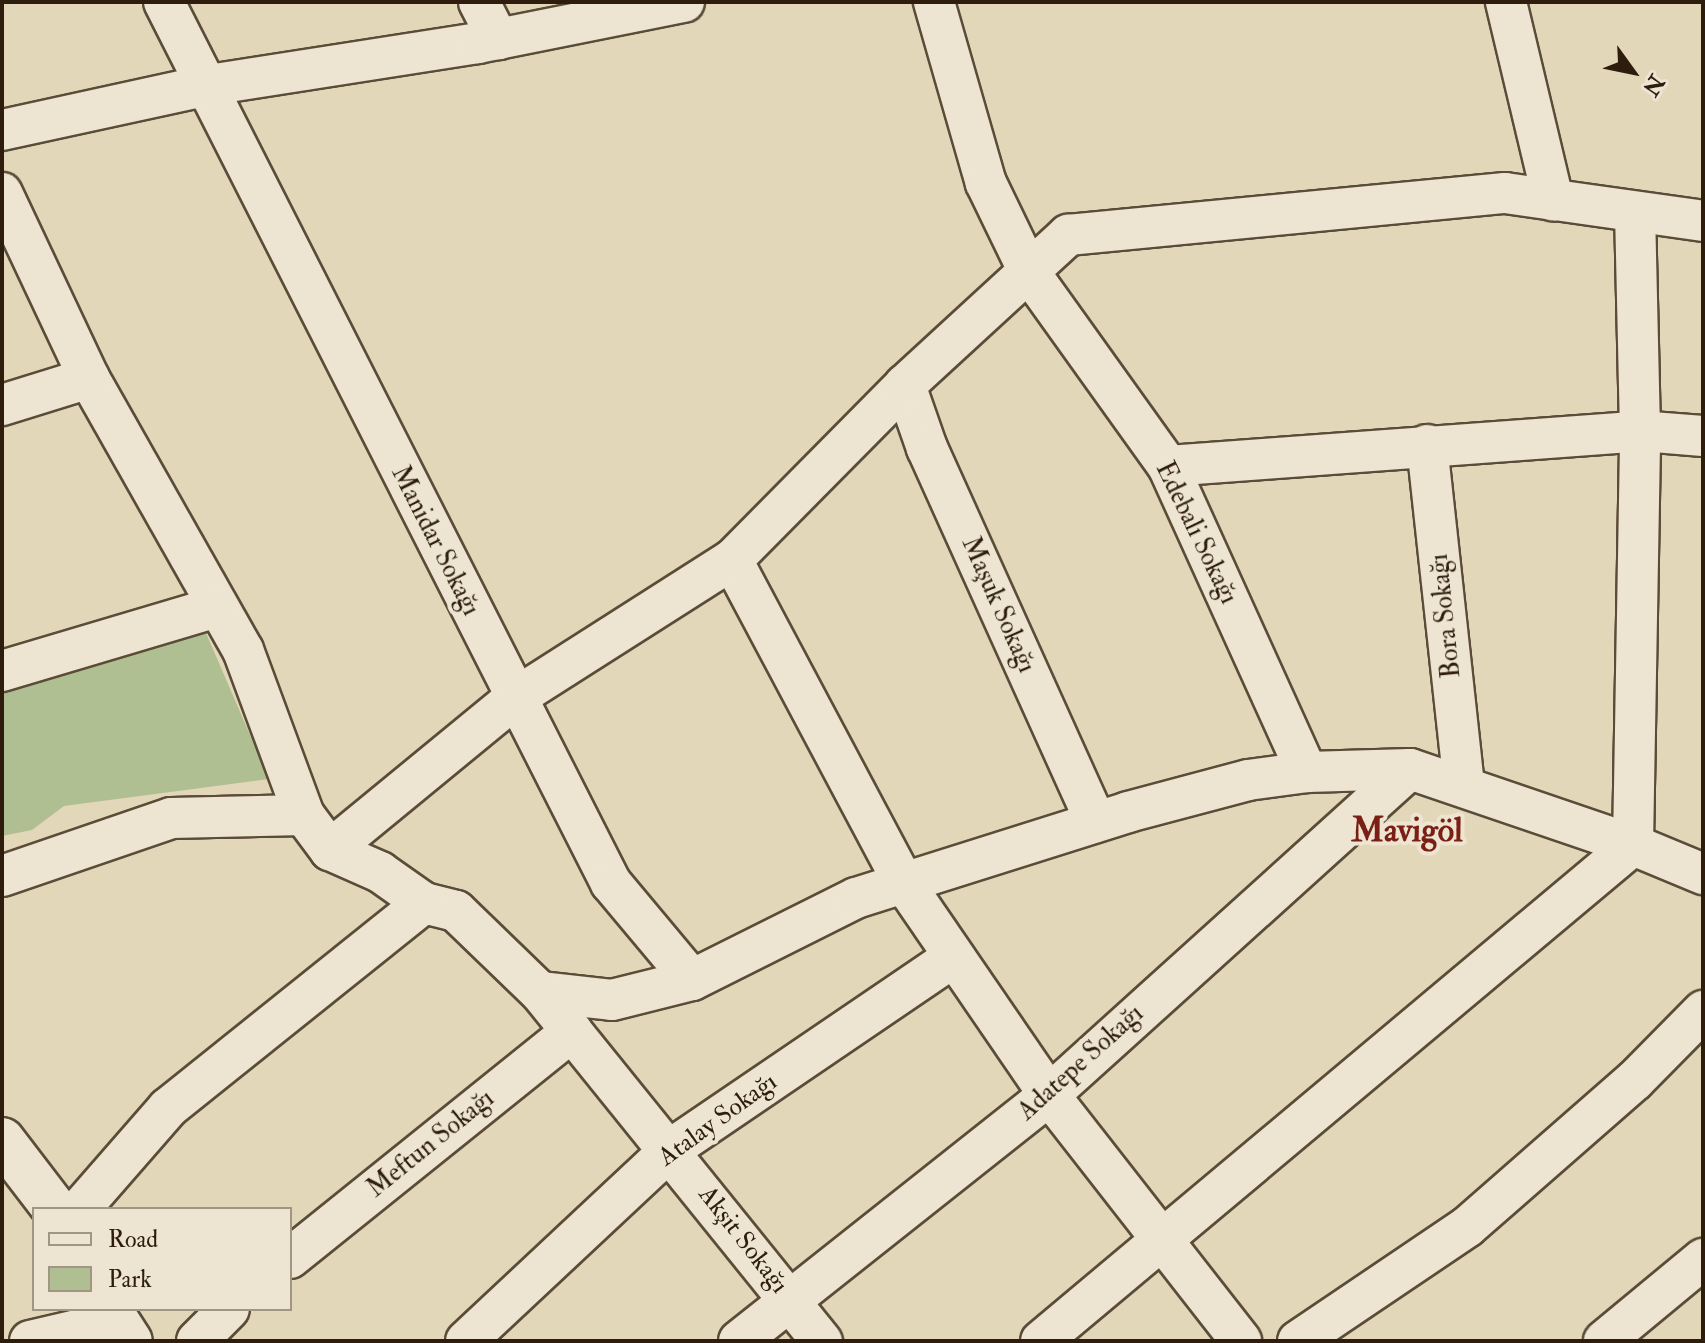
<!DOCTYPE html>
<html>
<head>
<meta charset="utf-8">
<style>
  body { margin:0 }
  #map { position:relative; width:1705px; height:1343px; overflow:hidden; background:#e3d7ba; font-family:"IM FELL Double Pica",serif }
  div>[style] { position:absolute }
  .green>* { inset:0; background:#b0bf92 }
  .roads { filter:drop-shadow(2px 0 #5b4c38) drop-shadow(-2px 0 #5b4c38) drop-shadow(0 2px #5b4c38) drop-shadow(0 -2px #5b4c38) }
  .street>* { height:40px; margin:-20px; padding:0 20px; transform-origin:20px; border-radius:20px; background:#ede5d2 }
  .secondary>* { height:44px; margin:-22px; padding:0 22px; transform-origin:22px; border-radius:22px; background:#ede5d2 }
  span { translate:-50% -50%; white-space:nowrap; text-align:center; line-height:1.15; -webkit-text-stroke:8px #ede5d2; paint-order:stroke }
  .street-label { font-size:26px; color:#2e1d0d }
  .district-label { font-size:34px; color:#7a1f14; font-weight:700 }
  .frame { position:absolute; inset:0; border:4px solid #2e1d0d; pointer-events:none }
  .legend { position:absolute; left:32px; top:1207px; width:260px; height:104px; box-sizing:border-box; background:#ede5d2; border:2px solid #a19583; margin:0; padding:10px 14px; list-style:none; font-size:24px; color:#2e1d0d }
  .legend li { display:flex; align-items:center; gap:16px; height:40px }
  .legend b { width:40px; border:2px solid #a19583 }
  .north { position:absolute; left:1593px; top:32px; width:80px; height:80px; -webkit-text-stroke:6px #ede5d2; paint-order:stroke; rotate:123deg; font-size:22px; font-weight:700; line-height:32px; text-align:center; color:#2e1d0d }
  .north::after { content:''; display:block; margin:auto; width:28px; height:36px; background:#2e1d0d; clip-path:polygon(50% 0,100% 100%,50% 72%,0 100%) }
</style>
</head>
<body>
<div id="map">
  <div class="green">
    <div style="clip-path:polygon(206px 633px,269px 779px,64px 806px,32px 830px,2px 836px,2px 687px)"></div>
  </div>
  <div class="roads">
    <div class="street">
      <div style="left:164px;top:2px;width:988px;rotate:63.1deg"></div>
      <div style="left:611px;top:883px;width:126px;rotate:50.1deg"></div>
      <div style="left:479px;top:2px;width:42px;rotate:62.8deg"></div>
      <div style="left:934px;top:2px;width:188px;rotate:74deg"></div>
      <div style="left:986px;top:183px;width:99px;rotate:64.2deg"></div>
      <div style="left:1029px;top:272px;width:239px;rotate:54.4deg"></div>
      <div style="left:1168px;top:466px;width:336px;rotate:65.6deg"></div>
      <div style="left:1506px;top:2px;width:204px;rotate:76.6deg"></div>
      <div style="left:2px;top:130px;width:206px;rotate:-12.3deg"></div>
      <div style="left:203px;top:86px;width:278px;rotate:-8.9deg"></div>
      <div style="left:478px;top:43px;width:210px;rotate:-11.3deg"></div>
      <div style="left:2px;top:193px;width:204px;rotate:64.8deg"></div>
      <div style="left:89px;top:378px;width:313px;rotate:60.5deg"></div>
      <div style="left:243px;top:650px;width:176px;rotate:69.7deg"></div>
      <div style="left:905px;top:385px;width:67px;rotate:70.8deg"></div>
      <div style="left:927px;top:448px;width:410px;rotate:65.7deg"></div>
      <div style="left:2px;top:405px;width:91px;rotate:-17.2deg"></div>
      <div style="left:1427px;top:445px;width:343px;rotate:83.8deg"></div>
      <div style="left:1168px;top:466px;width:473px;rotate:-4.2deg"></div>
      <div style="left:1640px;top:431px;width:63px;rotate:4.5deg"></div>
      <div style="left:732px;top:560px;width:366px;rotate:62deg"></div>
      <div style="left:904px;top:883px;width:257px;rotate:55.6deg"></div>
      <div style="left:1049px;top:1095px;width:312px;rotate:52deg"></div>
      <div style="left:2px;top:671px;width:224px;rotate:-16.6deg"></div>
      <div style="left:330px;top:850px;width:239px;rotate:-39.4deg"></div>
      <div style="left:515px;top:698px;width:257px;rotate:-32.5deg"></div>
      <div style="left:732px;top:560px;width:246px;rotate:-45.3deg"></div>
      <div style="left:905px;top:385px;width:222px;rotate:-42.6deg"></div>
      <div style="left:1068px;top:235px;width:439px;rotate:-5.5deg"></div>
      <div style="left:1505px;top:193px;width:200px;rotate:8deg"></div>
      <div style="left:2px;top:876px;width:179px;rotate:-18.9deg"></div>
      <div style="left:171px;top:818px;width:133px;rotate:-1.3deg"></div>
      <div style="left:304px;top:815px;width:44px;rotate:53.4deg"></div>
      <div style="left:330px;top:850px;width:55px;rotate:23.7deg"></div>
      <div style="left:380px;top:872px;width:54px;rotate:35.2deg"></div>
      <div style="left:424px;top:903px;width:33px;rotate:14deg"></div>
      <div style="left:456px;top:911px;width:117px;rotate:44deg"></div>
      <div style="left:540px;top:992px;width:72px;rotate:6.3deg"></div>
      <div style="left:612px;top:1000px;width:82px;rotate:-14deg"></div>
      <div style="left:692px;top:980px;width:183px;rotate:-26.6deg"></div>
      <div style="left:856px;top:898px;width:285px;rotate:-17.5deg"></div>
      <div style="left:1128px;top:812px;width:124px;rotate:-14.9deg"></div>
      <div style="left:1248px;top:780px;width:60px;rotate:-7.7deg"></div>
      <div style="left:1307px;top:772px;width:103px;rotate:-1.7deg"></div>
      <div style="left:1410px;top:769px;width:236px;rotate:18.8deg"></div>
      <div style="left:1633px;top:845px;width:76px;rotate:22.5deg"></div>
      <div style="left:540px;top:992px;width:449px;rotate:51.1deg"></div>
      <div style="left:80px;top:1209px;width:134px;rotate:-48.9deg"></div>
      <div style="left:168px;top:1108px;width:328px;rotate:-38.7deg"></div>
      <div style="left:290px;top:1258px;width:362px;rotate:-38.8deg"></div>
      <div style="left:30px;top:1341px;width:88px;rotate:-13.1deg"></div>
      <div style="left:197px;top:1341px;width:45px;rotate:-45deg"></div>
      <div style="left:466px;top:1341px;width:281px;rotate:-43.1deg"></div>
      <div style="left:671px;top:1149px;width:342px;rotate:-34.2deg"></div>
      <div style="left:739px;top:1341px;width:396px;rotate:-38.4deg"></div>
      <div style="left:1049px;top:1095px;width:486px;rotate:-42.1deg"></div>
      <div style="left:1041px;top:1341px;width:772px;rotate:-39.96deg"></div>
      <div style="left:1633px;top:845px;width:414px;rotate:-89deg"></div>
      <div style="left:1640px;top:431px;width:219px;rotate:-91.3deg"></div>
      <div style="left:1298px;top:1341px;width:204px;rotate:-34deg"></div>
      <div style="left:1467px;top:1227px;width:223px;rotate:-41.2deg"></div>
      <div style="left:1635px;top:1080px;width:97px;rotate:-45.4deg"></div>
      <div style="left:1604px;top:1341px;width:129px;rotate:-39.6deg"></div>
    </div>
    <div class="secondary">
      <div style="left:2px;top:1140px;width:87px;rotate:52.5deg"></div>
      <div style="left:109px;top:1309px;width:38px;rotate:57deg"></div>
    </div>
  </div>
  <div class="street-label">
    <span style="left:1196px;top:533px;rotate:64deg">Edebali Sokağı</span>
    <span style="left:435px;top:541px;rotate:63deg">Manidar Sokağı</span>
    <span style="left:998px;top:605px;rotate:66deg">Maşuk Sokağı</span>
    <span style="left:1446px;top:616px;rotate:-96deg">Bora Sokağı</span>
    <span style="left:1081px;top:1063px;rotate:-42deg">Adatepe Sokağı</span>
    <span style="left:718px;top:1120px;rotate:-36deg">Atalay Sokağı</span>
    <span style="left:431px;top:1144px;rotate:-39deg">Meftun Sokağı</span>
    <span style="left:743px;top:1240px;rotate:52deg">Akşit Sokağı</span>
  </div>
  <div class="district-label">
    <span style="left:1407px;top:831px">Mavigöl</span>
  </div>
  <div class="frame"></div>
  <ul class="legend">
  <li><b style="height:10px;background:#ede5d2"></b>Road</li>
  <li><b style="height:22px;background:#b0bf92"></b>Park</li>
  </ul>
  <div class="north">N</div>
</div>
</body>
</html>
